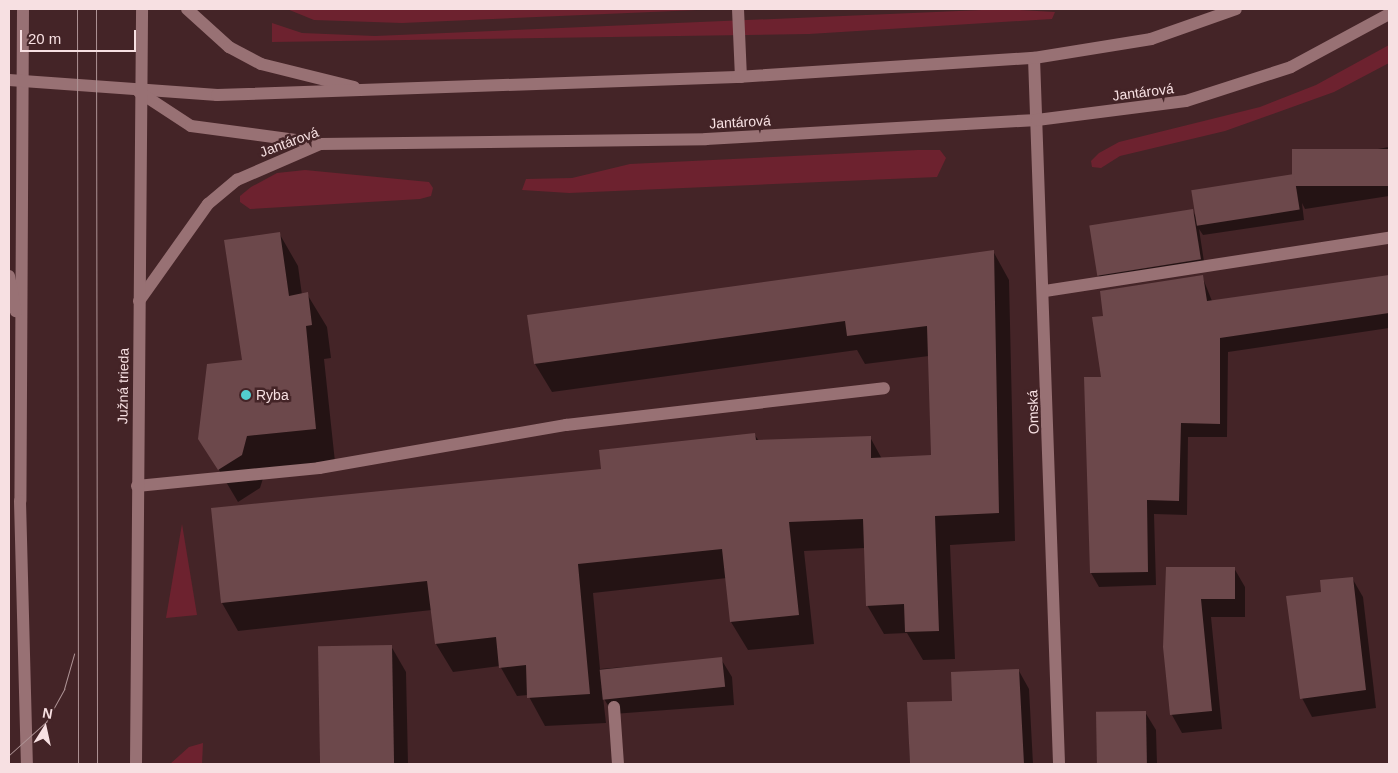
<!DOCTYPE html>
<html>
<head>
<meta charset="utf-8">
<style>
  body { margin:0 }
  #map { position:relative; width:1398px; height:773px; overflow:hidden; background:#442427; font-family:Helvetica,sans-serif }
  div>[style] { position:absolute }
  .green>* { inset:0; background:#6d222f }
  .shadow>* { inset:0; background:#0007 }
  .building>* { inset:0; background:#6c484b; transform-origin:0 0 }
  .service>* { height:12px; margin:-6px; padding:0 6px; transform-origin:6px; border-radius:6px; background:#987174 }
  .minor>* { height:12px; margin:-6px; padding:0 6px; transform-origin:6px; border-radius:6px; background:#987174 }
  .tertiary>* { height:12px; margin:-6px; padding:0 6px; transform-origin:6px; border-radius:6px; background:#987174 }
  .tram>* { height:1px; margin:-0.5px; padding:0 0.5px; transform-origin:0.5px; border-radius:0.5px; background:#ae9395 }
  .dots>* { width:14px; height:14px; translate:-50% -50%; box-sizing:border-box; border:2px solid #442427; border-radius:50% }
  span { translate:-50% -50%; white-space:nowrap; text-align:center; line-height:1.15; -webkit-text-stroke:5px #442427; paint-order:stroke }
  .street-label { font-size:14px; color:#f7e0e2 }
  .poi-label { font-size:14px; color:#f7e0e2 }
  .left { translate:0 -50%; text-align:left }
  .frame { position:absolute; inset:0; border:10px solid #f7e0e2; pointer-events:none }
  .north { position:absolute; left:20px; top:703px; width:50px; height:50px; -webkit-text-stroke:4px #442427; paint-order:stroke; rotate:10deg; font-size:14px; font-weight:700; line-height:20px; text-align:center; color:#f7e0e2 }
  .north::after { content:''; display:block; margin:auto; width:18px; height:22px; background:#f7e0e2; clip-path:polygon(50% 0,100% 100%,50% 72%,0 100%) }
  .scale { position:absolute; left:20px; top:30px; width:116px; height:22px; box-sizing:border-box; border:2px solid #f7e0e2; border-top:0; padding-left:6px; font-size:15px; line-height:18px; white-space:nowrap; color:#f7e0e2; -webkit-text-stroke:4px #442427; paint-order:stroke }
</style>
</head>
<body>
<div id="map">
  <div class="green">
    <div style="clip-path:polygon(287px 9px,720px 9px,402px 23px,314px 20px)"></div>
    <div style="clip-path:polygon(1005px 9px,1055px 12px,1052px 19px,809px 34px,272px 42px,272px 23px,302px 33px,375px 36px)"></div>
    <div style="clip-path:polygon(1389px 45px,1389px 63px,1334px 92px,1225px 131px,1120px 156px,1101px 168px,1092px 167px,1091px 161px,1099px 153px,1119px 142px,1260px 107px,1316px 85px)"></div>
    <div style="clip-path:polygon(918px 150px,940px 150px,946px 158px,937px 177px,569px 193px,522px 190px,526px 179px,572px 178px,630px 164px)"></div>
    <div style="clip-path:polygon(305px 170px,429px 182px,433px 188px,431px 196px,420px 199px,250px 209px,240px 202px,240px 196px,251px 187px,277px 173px)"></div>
    <div style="clip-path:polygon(182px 524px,197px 615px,166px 618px)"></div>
    <div style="clip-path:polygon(203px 743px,202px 764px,170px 764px,189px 747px)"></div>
  </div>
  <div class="shadow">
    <div style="clip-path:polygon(1389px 147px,1389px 196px,1305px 209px,1302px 203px,1304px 220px,1203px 235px,1199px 229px,1205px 268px,1104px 284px,1098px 274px,1192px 210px,1196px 217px,1294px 175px,1297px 181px,1295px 164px)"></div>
    <div style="clip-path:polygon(279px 233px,298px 266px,302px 295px,307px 294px,327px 327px,331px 358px,324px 359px,335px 462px,266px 469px,260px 488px,238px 502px,200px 438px,243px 361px)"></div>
    <div style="clip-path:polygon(993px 251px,1009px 280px,1015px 541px,950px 545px,955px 659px,923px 660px,907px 633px,884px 634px,867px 605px,865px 548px,804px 551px,814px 644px,748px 650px,731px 622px,727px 578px,593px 593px,600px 669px,721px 659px,732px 677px,734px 705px,613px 714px,603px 697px,606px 723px,545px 726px,528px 695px,517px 696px,500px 666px,453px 672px,436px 644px,432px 610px,238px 631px,222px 603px,603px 470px,754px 434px,759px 441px,870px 437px,882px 459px,932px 456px,929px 356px,865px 364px,857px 350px,552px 392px,535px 364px,529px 316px)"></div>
    <div style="clip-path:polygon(1202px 276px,1212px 301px,1389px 276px,1389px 328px,1228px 352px,1227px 437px,1188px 437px,1187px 515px,1154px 514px,1156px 585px,1099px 587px,1091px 573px,1105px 317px)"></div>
    <div style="clip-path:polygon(1234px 568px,1245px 587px,1245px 617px,1211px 617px,1222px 729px,1182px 733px,1172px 715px,1167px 569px)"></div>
    <div style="clip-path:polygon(1352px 578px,1363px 597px,1376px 708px,1312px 717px,1302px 698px,1323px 593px)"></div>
    <div style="clip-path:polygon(391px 646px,406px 672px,408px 764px,321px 764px,319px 648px)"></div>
    <div style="clip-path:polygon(1019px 671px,1029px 689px,1033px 764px,910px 764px,908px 704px,954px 702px)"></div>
    <div style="clip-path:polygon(1145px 712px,1156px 730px,1157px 764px,1099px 764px,1098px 714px)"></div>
  </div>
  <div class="building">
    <div style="left:1389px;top:149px;width:37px;height:97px;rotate:90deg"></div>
    <div style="left:1294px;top:174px;width:36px;height:104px;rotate:81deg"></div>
    <div style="left:1193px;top:209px;width:51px;height:105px;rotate:81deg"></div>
    <div style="clip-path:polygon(280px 232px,289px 296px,308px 292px,312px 325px,306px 326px,316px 429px,247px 436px,242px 455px,218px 470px,198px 439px,207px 364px,242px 360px,224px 240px)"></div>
    <div style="clip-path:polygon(994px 250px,999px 513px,935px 516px,939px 631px,905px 632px,904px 604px,866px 606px,863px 519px,789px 522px,799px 615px,730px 622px,722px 549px,578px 564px,590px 694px,527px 698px,526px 665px,499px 668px,496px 637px,435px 644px,427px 581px,221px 603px,211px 508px,601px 469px,599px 450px,755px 433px,756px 440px,871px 436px,871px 458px,931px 455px,927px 326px,847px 336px,845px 321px,534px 364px,527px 315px)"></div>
    <div style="clip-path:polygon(1203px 275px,1207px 301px,1389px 275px,1389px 313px,1220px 338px,1220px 424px,1181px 423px,1179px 501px,1147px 500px,1148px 572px,1090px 573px,1084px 377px,1101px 377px,1092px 317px,1103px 316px,1100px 291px)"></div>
    <div style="clip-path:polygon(1166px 567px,1235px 567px,1235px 599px,1201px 599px,1212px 711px,1170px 715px,1163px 647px)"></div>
    <div style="clip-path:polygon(1353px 577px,1366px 690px,1300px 699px,1286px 596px,1321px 592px,1320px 580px)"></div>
    <div style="left:392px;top:645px;width:119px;height:74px;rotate:89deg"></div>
    <div style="left:722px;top:657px;width:30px;height:123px;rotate:84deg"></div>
    <div style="clip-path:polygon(1019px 669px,1024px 764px,910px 764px,907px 702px,952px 701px,951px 672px)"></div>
    <div style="left:1146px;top:711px;width:53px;height:50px;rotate:89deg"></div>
  </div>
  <div class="service">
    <div style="left:738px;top:9px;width:68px;rotate:87.5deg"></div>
    <div style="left:1045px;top:291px;width:348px;rotate:-8.8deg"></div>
    <div style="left:137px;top:486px;width:183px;rotate:-5.6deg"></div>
    <div style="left:319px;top:468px;width:251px;rotate:-9.9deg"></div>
    <div style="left:566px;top:425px;width:320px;rotate:-6.6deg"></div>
  </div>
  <div class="minor">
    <div style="left:1034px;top:58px;width:706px;rotate:87.97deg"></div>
    <div style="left:614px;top:707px;width:57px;rotate:86deg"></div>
  </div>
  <div class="tertiary">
    <div style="left:23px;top:9px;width:492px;rotate:90.3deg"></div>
    <div style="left:20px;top:501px;width:263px;rotate:88.5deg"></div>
    <div style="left:187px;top:9px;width:57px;rotate:42.1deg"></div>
    <div style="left:229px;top:47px;width:36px;rotate:28deg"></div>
    <div style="left:261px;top:64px;width:96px;rotate:13.9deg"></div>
    <div style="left:9px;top:80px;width:209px;rotate:4.1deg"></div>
    <div style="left:217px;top:95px;width:520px;rotate:-1.98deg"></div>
    <div style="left:737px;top:77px;width:298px;rotate:-3.7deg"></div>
    <div style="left:1034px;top:58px;width:119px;rotate:-9.2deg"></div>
    <div style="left:1151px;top:39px;width:90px;rotate:-19.4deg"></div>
    <div style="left:139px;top:92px;width:62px;rotate:33.2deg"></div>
    <div style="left:191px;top:126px;width:128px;rotate:7.6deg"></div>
    <div style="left:9px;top:276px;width:36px;rotate:79deg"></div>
    <div style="left:139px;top:301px;width:119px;rotate:-54.6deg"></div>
    <div style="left:208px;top:204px;width:38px;rotate:-40deg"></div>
    <div style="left:237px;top:180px;width:90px;rotate:-23.4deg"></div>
    <div style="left:320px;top:144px;width:386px;rotate:-0.7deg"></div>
    <div style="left:706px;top:139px;width:332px;rotate:-3.3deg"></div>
    <div style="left:1037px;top:120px;width:150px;rotate:-7.3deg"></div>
    <div style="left:1186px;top:101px;width:110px;rotate:-17.9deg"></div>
    <div style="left:1291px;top:67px;width:111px;rotate:-28.4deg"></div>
    <div style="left:136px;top:764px;width:755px;rotate:-89.54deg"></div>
  </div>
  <div class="tram">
    <div style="left:77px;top:9px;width:755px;rotate:89.92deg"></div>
    <div style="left:96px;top:9px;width:755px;rotate:89.92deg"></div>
    <div style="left:9px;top:755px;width:50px;rotate:-41.7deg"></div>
    <div style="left:46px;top:722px;width:38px;rotate:-61deg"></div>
    <div style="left:64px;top:689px;width:37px;rotate:-74deg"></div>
  </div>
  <div class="dots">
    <div style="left:246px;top:395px;background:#52cdce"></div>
  </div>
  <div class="street-label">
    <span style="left:1143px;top:92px;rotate:-7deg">Jantárová</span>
    <span style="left:740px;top:122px;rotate:-3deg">Jantárová</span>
    <span style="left:289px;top:142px;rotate:-20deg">Jantárová</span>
    <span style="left:123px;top:386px;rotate:-89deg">Južná trieda</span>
    <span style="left:1033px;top:412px;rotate:-92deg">Omská</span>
  </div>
  <div class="poi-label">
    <span class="left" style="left:256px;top:395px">Ryba</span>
  </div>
  <div class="frame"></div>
  <div class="north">N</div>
  <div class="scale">20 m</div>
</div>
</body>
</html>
